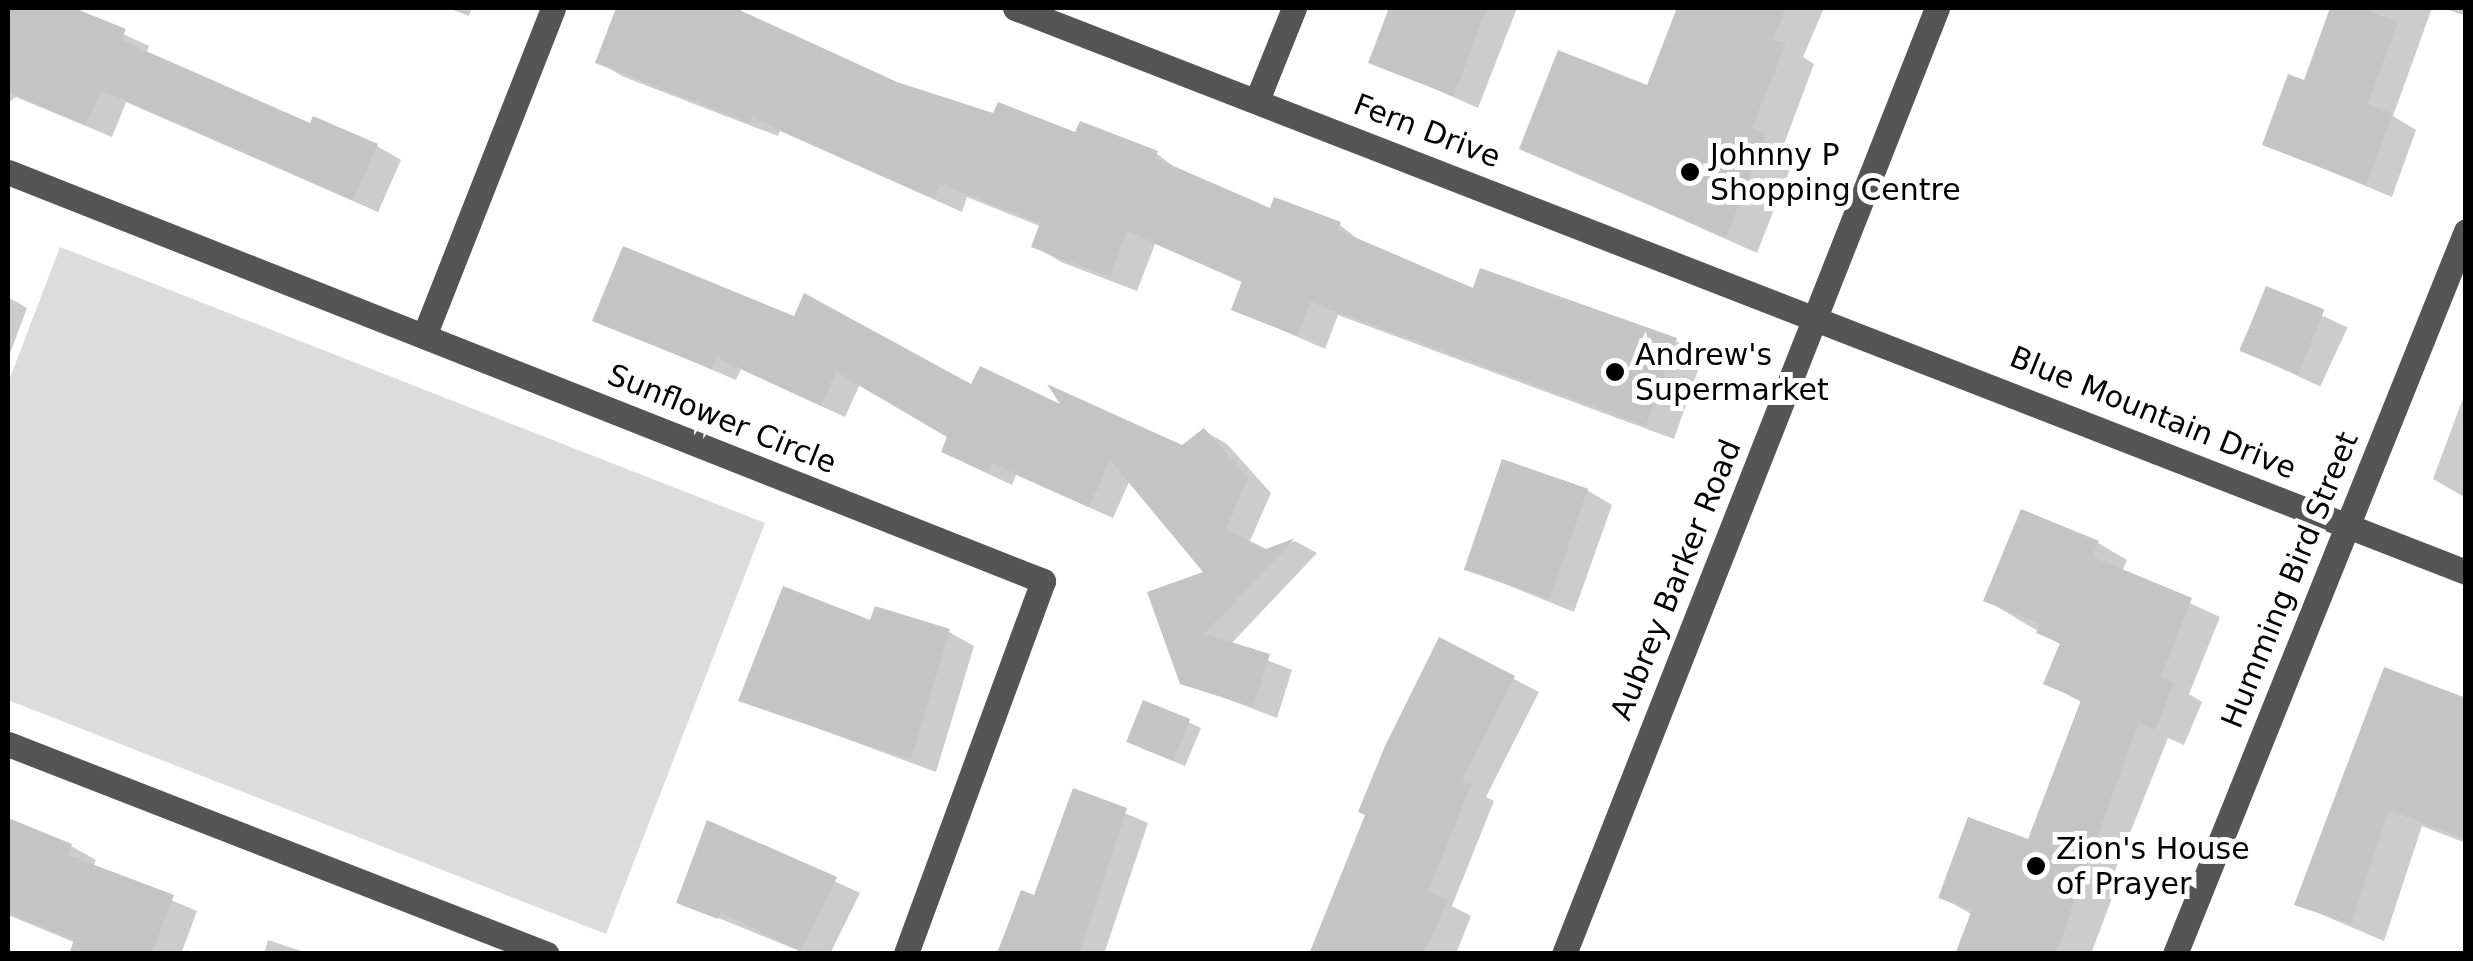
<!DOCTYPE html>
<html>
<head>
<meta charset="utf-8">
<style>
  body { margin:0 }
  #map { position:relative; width:2473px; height:961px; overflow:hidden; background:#fff; font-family:"DejaVu Sans",sans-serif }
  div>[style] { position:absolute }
  .green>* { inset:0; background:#dcdcdc }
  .shadow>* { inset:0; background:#0003; transform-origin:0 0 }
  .building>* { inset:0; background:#c4c4c4; transform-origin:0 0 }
  .minor>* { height:25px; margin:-12.5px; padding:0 12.5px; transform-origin:12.5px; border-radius:12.5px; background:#555 }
  .dots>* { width:28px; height:28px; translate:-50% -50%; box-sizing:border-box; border:5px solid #fff; border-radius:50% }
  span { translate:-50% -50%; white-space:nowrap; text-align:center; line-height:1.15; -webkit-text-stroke:10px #fff; paint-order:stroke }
  .street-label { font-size:30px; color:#000 }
  .poi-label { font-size:30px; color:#000 }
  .left { translate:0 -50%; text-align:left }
  .frame { position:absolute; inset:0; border:10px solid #000; pointer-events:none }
</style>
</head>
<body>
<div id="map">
  <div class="green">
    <div style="clip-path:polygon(60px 247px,765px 523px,606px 934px,8px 700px,8px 383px)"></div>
  </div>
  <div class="shadow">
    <div style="clip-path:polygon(8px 8px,67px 8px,149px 46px,146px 54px,311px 126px,377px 146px,401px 160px,378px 212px,126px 102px,112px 137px,16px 97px,8px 103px)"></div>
    <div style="clip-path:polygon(448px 8px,472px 8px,469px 16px)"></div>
    <div style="clip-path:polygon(619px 8px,723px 8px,896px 85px,995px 116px,1156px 153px,1182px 173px,1271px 211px,1340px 225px,1365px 245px,1474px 291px,1481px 271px,1676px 341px,1703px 356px,1674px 439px,1338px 315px,1325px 349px,1234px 309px,1244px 283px,1155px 244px,1137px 291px,1061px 262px,1034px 246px,1042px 227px,967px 197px,962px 212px,780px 131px,778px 136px,624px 77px,598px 62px)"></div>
    <div style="clip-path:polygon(1392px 8px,1517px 8px,1478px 108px,1371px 61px)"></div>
    <div style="clip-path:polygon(1680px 8px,1824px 8px,1803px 57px,1814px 64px,1783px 147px,1796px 154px,1757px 253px,1522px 148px,1649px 88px)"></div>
    <div style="clip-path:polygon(2332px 8px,2432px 8px,2393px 116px,2416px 130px,2392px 197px,2265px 144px,2306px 83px)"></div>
    <div style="clip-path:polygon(2442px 8px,2466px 8px,2466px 12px,2464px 15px)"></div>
    <div style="left:2267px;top:290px;width:89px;height:65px;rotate:25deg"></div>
    <div style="clip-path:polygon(8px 297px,27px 308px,8px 359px)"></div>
    <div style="clip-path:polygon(595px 320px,973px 388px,1182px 448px,1204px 431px,1227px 444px,1271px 493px,1249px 543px,1266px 552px,1295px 541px,1317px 553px,1230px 645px,1292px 670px,1277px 718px,1182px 682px,1207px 573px,1130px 480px,1113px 518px,1016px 475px,1012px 485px,967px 464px,944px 451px,951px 436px,860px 384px,845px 417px,741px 369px,736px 380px)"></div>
    <div style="clip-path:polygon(2466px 390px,2466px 498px,2433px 479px)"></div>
    <div style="clip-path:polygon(1587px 490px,1612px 505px,1574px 612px,1468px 569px)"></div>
    <div style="clip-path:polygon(2098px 543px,2127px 560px,2122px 572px,2220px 617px,2189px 694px,2202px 702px,2184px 745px,2168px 738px,2112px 878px,2118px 882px,2091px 954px,1958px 954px,1973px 915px,1941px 897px,2029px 842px,2083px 703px,2046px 683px,2061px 645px,1986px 600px)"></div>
    <div style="clip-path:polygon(872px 623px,949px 632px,974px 646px,936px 772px,741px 700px)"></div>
    <div style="clip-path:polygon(1440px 641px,1539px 692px,1486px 797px,1494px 801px,1452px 906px,1471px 916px,1456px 954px,1312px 954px)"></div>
    <div style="clip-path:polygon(2466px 701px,2466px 843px,2422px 826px,2384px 941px,2297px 904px)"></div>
    <div style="clip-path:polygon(1188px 722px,1201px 728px,1185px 766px,1141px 748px)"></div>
    <div style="clip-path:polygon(1075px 792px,1148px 823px,1104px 954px,996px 954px,1023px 894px,1036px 899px)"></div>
    <div style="clip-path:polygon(8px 821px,71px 846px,96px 860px,93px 867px,197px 911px,181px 954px,72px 954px,76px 943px,8px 915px)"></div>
    <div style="clip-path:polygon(708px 823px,860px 893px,830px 954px,807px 954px,679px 902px)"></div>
    <div style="clip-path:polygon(268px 940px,310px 954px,264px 954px)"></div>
  </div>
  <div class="building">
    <div style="clip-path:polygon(8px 8px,74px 8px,126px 29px,121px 40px,310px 123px,313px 116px,378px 144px,353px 200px,101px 90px,86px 125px,8px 92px)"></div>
    <div style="clip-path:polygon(616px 8px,735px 8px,897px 82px,993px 113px,998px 102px,1075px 132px,1080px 121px,1158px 151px,1155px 158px,1270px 208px,1274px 197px,1341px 222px,1338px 230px,1473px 288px,1480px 268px,1677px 338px,1646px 426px,1310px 302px,1297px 336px,1231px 310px,1242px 281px,1127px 231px,1110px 277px,1031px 247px,1040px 223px,940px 184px,935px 199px,753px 118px,750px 123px,595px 63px)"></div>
    <div style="clip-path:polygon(1389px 8px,1487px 8px,1453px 96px,1368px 63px)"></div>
    <div style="clip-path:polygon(1677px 8px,1786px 8px,1773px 39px,1785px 44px,1752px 129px,1766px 134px,1726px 238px,1519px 149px,1558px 50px,1647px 85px)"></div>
    <div style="clip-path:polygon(2330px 8px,2360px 8px,2398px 21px,2368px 104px,2393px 114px,2366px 185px,2262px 145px,2288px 74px,2304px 80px)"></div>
    <div style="clip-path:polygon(623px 246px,794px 316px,804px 293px,971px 384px,980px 366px,1060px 404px,1047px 384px,1182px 445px,1204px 428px,1248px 478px,1226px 529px,1266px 549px,1295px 538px,1205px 634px,1270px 654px,1253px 707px,1180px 684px,1147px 592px,1203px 572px,1110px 460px,1089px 507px,992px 463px,988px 473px,941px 452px,947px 437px,836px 372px,821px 406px,717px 358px,712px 369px,592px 321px)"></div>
    <div style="left:2266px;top:286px;width:63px;height:70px;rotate:22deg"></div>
    <div style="left:1502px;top:459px;width:91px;height:117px;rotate:19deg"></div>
    <div style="clip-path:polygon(2021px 509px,2099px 541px,2093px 557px,2192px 598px,2161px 677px,2174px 683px,2155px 730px,2138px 723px,2056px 954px,1955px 954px,1972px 910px,1938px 898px,1968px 817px,2028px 839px,2081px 700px,2043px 684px,2060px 643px,2036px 633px,2040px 624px,1983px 601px)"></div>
    <div style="clip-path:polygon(783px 586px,870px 620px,875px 606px,950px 629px,911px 760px,738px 701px)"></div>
    <div style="clip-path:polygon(1439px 637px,1515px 676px,1462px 781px,1471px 785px,1428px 891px,1448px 900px,1424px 954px,1309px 954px,1365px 815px,1358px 812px,1385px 746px)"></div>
    <div style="clip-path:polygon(2384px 667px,2466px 698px,2466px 839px,2389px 810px,2351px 924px,2294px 905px)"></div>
    <div style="left:1143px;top:700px;width:51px;height:45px;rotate:22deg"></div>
    <div style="clip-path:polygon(1073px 788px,1127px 808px,1079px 954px,997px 954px,1021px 890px,1034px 895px)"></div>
    <div style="clip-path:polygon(8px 818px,72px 844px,68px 855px,174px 895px,152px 954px,69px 954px,74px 940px,8px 913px)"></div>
    <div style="clip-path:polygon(707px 820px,837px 877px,800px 951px,721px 912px,718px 919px,676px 903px)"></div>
  </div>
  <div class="minor">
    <div style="left:1015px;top:8px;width:1557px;rotate:21.24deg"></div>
    <div style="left:1257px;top:100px;width:99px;rotate:-68.1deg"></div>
    <div style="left:8px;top:172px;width:1113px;rotate:21.56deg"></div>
    <div style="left:1043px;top:581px;width:397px;rotate:110.2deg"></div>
    <div style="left:424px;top:336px;width:352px;rotate:-68.5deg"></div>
    <div style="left:8px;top:744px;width:578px;rotate:21.29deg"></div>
    <div style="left:1564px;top:954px;width:1017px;rotate:-68.48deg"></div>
    <div style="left:2175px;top:954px;width:779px;rotate:-68.08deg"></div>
  </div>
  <div class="dots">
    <div style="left:1690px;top:172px;background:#000"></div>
    <div style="left:1615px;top:372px;background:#000"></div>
    <div style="left:2036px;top:866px;background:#000"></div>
  </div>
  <div class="street-label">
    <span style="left:1427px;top:131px;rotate:21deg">Fern Drive</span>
    <span style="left:2153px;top:413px;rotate:22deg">Blue Mountain Drive</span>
    <span style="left:722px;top:419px;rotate:22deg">Sunflower Circle</span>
    <span style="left:1676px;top:580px;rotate:-68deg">Aubrey Barker Road</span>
    <span style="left:2290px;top:580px;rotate:-68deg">Humming Bird Street</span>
  </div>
  <div class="poi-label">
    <span class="left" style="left:1710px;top:172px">Johnny P<br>Shopping Centre</span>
    <span class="left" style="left:1635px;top:372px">Andrew's<br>Supermarket</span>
    <span class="left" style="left:2056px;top:866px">Zion's House<br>of Prayer</span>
  </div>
  <div class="frame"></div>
</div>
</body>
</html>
